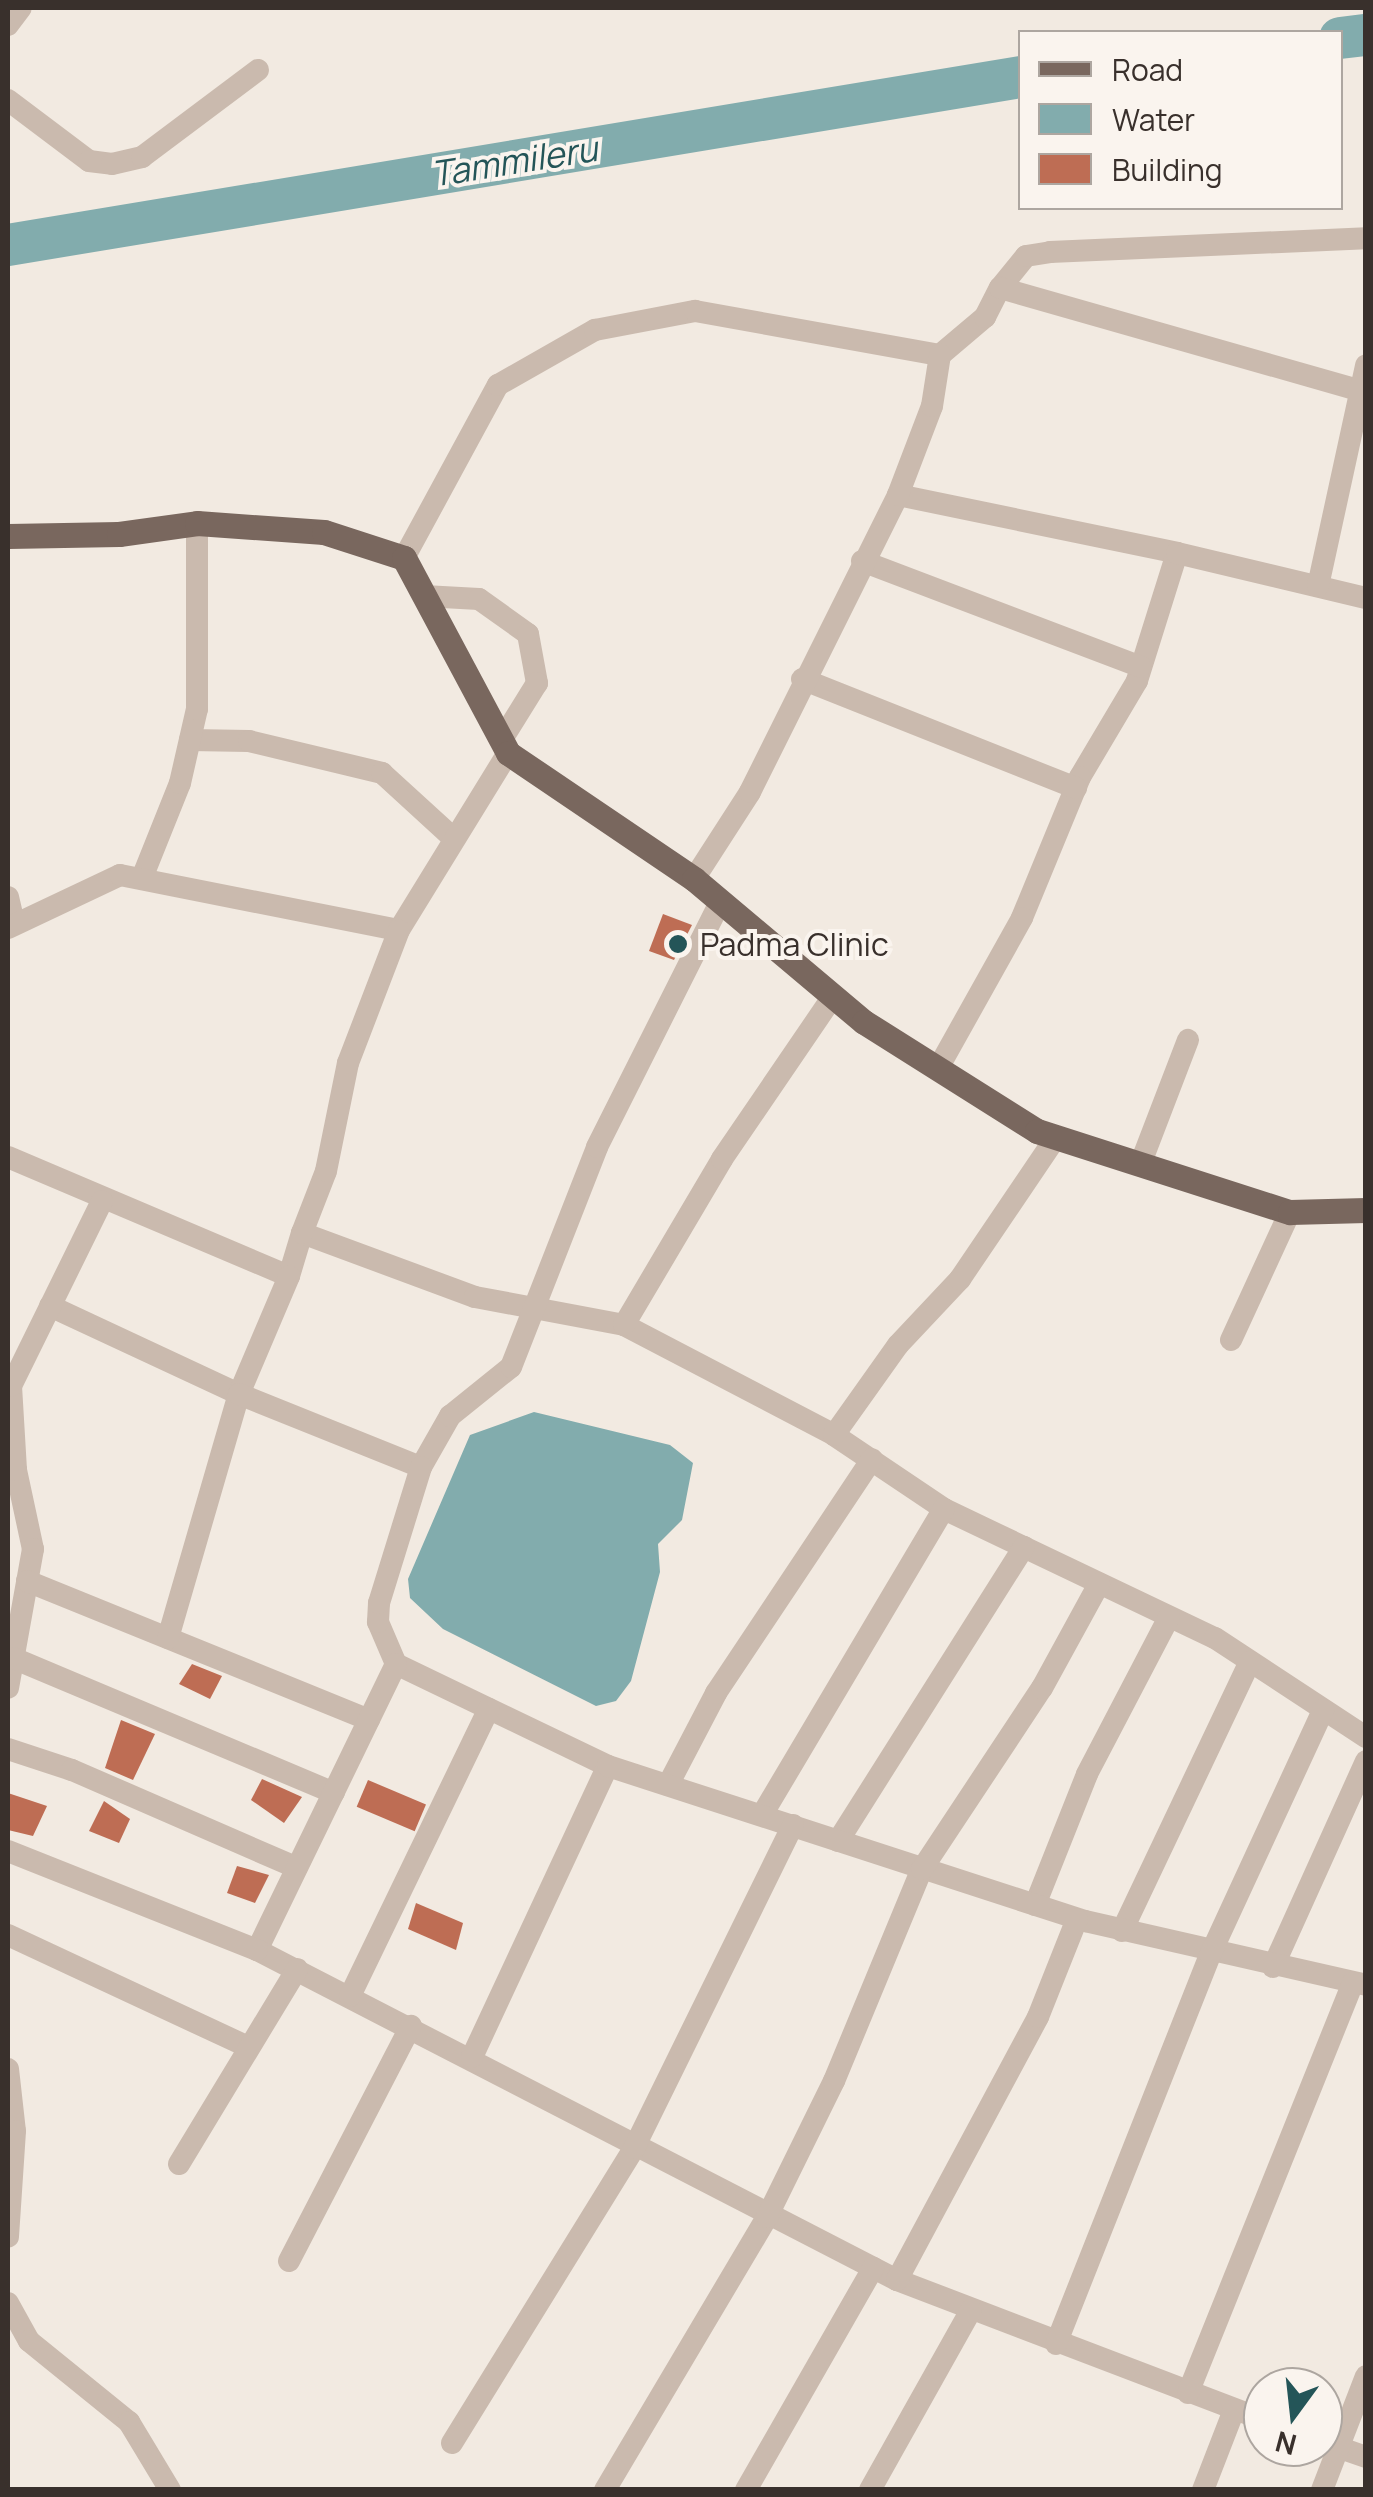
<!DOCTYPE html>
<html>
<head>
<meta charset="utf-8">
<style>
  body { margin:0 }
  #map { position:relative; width:1373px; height:2497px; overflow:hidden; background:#f2eae1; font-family:Manrope,sans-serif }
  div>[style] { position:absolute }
  .water>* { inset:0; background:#82acad }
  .river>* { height:42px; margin:-21px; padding:0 21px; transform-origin:21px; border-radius:21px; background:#82acad }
  .building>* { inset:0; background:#be6d54; transform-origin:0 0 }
  .minor>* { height:22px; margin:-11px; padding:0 11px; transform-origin:11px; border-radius:11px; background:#cabaae }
  .major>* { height:25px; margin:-12.5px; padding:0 12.5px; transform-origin:12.5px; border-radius:12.5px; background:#79675e }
  .dots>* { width:28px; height:28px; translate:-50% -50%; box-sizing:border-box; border:5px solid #faf4ee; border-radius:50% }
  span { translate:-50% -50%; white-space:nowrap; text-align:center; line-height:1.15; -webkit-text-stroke:8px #faf4ee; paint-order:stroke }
  .poi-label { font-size:32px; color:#39302c }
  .left { translate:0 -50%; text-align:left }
  .water-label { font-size:35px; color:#245558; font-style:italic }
  .frame { position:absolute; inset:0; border:10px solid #39302c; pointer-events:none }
  .legend { position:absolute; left:1018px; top:30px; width:325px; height:180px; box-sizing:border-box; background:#faf4ee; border:2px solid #ada6a0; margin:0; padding:12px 18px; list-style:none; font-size:30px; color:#39302c }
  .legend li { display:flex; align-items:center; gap:20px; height:50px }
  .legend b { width:50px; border:2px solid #ada6a0 }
  .north { position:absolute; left:1243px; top:2367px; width:100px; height:100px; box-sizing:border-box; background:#faf4ee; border:2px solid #ada6a0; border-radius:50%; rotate:195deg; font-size:28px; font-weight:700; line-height:40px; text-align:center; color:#39302c }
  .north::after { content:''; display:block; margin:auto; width:35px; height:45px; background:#245558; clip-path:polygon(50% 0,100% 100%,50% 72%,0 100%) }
</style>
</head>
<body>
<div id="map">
  <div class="water">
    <div style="clip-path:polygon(534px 1412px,670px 1445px,693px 1463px,682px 1520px,658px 1544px,660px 1572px,631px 1681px,616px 1701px,596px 1706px,443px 1629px,410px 1598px,408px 1579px,470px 1435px)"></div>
  </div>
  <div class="river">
    <div style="left:1340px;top:38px;width:26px;rotate:-7deg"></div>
    <div style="left:8px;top:245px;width:1027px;rotate:-9.42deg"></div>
  </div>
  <div class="building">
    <div style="clip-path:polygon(663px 914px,692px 925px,674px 960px,649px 951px)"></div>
    <div style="clip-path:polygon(192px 1664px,222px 1676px,210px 1699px,179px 1684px)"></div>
    <div style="clip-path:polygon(121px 1720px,155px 1734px,133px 1780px,105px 1768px)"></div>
    <div style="clip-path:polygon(262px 1779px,302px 1797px,284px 1823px,251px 1800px)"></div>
    <div style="left:368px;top:1780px;width:63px;height:29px;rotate:23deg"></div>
    <div style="clip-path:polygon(8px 1793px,47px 1806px,33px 1836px,8px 1830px)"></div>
    <div style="clip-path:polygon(104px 1801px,130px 1819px,119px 1843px,89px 1831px)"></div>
    <div style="clip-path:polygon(237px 1866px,269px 1875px,255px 1903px,227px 1893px)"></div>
    <div style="clip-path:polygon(416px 1903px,463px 1923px,456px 1950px,408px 1929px)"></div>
  </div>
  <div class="minor">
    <div style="left:8px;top:25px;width:21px;rotate:-53deg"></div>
    <div style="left:8px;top:100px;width:101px;rotate:37deg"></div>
    <div style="left:89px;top:161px;width:23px;rotate:7deg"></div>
    <div style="left:112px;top:164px;width:31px;rotate:-13deg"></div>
    <div style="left:142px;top:157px;width:145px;rotate:-36.9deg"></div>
    <div style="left:1000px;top:288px;width:41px;rotate:-50.9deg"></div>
    <div style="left:1026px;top:256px;width:24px;rotate:-9deg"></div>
    <div style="left:1050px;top:252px;width:316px;rotate:-2.5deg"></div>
    <div style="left:898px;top:495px;width:285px;rotate:11.7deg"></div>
    <div style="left:1177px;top:553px;width:134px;rotate:107.4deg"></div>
    <div style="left:1137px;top:681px;width:112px;rotate:120.7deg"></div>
    <div style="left:1080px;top:777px;width:152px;rotate:112.4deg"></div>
    <div style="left:1022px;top:918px;width:172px;rotate:119.2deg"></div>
    <div style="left:1177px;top:553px;width:194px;rotate:13.4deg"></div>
    <div style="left:404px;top:558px;width:197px;rotate:-61.5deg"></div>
    <div style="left:498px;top:385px;width:112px;rotate:-29.6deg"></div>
    <div style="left:595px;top:330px;width:102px;rotate:-10.8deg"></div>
    <div style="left:695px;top:311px;width:249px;rotate:10.2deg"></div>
    <div style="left:940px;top:355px;width:59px;rotate:-40.2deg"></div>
    <div style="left:985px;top:317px;width:33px;rotate:-63deg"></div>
    <div style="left:1000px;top:288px;width:380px;rotate:15.9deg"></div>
    <div style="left:862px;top:561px;width:298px;rotate:20.8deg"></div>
    <div style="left:1318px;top:586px;width:226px;rotate:-77.7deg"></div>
    <div style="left:424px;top:596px;width:55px;rotate:3.1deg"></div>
    <div style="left:479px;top:599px;width:60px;rotate:35.5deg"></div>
    <div style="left:528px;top:634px;width:50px;rotate:79.6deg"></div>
    <div style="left:537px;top:683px;width:68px;rotate:121.8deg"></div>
    <div style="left:802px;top:679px;width:295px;rotate:21.7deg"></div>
    <div style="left:190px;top:740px;width:59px;rotate:1deg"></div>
    <div style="left:249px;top:741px;width:137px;rotate:13.5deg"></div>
    <div style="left:382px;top:773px;width:95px;rotate:42.4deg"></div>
    <div style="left:142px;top:878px;width:102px;rotate:-68.2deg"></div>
    <div style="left:180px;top:783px;width:76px;rotate:-77.1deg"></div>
    <div style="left:197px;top:709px;width:186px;rotate:-90deg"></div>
    <div style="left:694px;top:879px;width:103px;rotate:-57.2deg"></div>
    <div style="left:750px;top:792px;width:332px;rotate:-63.5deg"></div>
    <div style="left:898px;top:495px;width:95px;rotate:-69.1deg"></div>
    <div style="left:932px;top:406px;width:52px;rotate:-81.1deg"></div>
    <div style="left:8px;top:897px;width:28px;rotate:77deg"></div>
    <div style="left:8px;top:928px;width:124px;rotate:-25.3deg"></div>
    <div style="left:120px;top:875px;width:284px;rotate:11.2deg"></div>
    <div style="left:399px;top:930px;width:208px;rotate:-58.4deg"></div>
    <div style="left:8px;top:1157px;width:305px;rotate:23deg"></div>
    <div style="left:289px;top:1276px;width:45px;rotate:-73.2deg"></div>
    <div style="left:302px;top:1233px;width:184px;rotate:20.3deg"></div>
    <div style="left:475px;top:1297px;width:152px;rotate:10.6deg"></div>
    <div style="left:624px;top:1325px;width:237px;rotate:27.6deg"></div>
    <div style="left:834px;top:1435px;width:133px;rotate:33.9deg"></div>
    <div style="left:944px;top:1509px;width:300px;rotate:25.5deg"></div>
    <div style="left:1215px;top:1638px;width:181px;rotate:33.3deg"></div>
    <div style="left:1140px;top:1165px;width:134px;rotate:-69deg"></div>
    <div style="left:302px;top:1233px;width:66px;rotate:-68.8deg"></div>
    <div style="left:326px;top:1171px;width:110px;rotate:-78.5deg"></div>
    <div style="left:348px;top:1063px;width:142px;rotate:-69deg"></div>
    <div style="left:50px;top:1306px;width:208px;rotate:25deg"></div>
    <div style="left:239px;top:1394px;width:128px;rotate:-67deg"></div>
    <div style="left:624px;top:1325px;width:193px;rotate:-59.4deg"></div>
    <div style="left:722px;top:1159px;width:197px;rotate:-55.7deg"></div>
    <div style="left:1231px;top:1340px;width:141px;rotate:-65.3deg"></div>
    <div style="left:834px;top:1435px;width:110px;rotate:-54.6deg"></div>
    <div style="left:898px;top:1345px;width:91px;rotate:-46.8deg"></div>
    <div style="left:960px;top:1279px;width:171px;rotate:-55.9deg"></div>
    <div style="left:8px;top:1466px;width:9px;rotate:27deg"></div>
    <div style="left:16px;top:1470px;width:81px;rotate:77.9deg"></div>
    <div style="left:33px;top:1549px;width:141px;rotate:100.2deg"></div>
    <div style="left:16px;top:1470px;width:84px;rotate:-93.4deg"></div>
    <div style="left:11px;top:1386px;width:206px;rotate:-63.8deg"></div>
    <div style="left:27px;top:1581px;width:369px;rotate:22.1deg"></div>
    <div style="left:168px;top:1638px;width:254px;rotate:-73.8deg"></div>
    <div style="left:239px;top:1394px;width:196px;rotate:21.9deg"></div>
    <div style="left:421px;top:1467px;width:59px;rotate:-60.4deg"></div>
    <div style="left:450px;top:1416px;width:78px;rotate:-38.8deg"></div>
    <div style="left:511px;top:1367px;width:236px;rotate:-68.6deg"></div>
    <div style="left:597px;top:1147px;width:274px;rotate:-63.3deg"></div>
    <div style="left:13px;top:1658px;width:348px;rotate:22.8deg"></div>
    <div style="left:396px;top:1664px;width:46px;rotate:-113.2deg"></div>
    <div style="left:378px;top:1622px;width:19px;rotate:-87deg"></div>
    <div style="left:379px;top:1603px;width:142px;rotate:-72.8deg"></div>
    <div style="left:8px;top:1749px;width:67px;rotate:18.2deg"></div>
    <div style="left:72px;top:1770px;width:245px;rotate:23.5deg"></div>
    <div style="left:608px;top:1766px;width:235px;rotate:-154.3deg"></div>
    <div style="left:396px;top:1664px;width:318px;rotate:115.9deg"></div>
    <div style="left:257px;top:1950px;width:720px;rotate:27.28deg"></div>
    <div style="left:897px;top:2280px;width:392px;rotate:20.9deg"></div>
    <div style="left:668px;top:1785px;width:104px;rotate:-62.4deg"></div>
    <div style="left:716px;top:1693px;width:281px;rotate:-56.3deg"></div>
    <div style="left:762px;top:1815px;width:356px;rotate:-59.3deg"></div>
    <div style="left:838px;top:1841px;width:348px;rotate:-57.7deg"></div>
    <div style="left:8px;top:1851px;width:268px;rotate:21.7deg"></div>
    <div style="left:1035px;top:1905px;width:141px;rotate:-68.3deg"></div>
    <div style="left:1087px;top:1774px;width:177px;rotate:-62.4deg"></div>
    <div style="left:1122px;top:1931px;width:298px;rotate:-64.6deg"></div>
    <div style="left:8px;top:1935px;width:263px;rotate:25deg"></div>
    <div style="left:1273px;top:1967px;width:226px;rotate:-65.7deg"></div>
    <div style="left:350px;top:1996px;width:319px;rotate:-64.2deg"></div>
    <div style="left:472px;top:2057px;width:321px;rotate:-65deg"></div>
    <div style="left:608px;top:1766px;width:502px;rotate:18deg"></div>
    <div style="left:1085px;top:1921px;width:288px;rotate:12.8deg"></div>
    <div style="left:8px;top:2069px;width:62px;rotate:83.6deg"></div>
    <div style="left:15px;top:2131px;width:106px;rotate:93.8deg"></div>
    <div style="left:179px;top:2164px;width:228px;rotate:-58.8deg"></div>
    <div style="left:289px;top:2261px;width:265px;rotate:-62.6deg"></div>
    <div style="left:897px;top:2280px;width:298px;rotate:-61.8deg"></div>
    <div style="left:1038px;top:2017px;width:105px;rotate:-68.3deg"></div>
    <div style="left:8px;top:2303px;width:43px;rotate:61.1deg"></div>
    <div style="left:29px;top:2341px;width:129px;rotate:39deg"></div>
    <div style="left:129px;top:2422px;width:79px;rotate:58.9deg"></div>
    <div style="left:1056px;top:2344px;width:418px;rotate:-68.4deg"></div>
    <div style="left:1210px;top:1955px;width:270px;rotate:-65.2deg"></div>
    <div style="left:1188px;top:2393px;width:442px;rotate:-68.1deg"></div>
    <div style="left:1323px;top:2442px;width:46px;rotate:19.2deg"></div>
    <div style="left:452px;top:2443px;width:347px;rotate:-58.3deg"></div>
    <div style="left:634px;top:2148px;width:360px;rotate:-63.8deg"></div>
    <div style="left:605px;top:2490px;width:317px;rotate:-59.3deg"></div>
    <div style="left:767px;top:2217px;width:152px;rotate:-63.8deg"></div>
    <div style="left:834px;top:2081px;width:230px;rotate:-67.5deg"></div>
    <div style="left:922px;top:1869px;width:217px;rotate:-56.5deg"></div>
    <div style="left:1042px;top:1688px;width:119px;rotate:-61.3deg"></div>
    <div style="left:746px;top:2490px;width:256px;rotate:-60.2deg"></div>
    <div style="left:870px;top:2490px;width:206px;rotate:-60.7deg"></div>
    <div style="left:1203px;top:2490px;width:86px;rotate:-68.8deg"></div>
    <div style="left:1322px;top:2490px;width:122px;rotate:-68.9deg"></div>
  </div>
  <div class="major">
    <div style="left:8px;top:536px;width:111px;rotate:-1deg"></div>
    <div style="left:119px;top:534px;width:79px;rotate:-8deg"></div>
    <div style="left:197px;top:523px;width:127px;rotate:4.1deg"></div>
    <div style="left:324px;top:532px;width:84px;rotate:18deg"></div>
    <div style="left:404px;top:558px;width:221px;rotate:61.9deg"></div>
    <div style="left:508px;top:753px;width:225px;rotate:34.1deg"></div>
    <div style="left:694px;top:879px;width:222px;rotate:40.1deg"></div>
    <div style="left:864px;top:1022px;width:204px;rotate:32.2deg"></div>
    <div style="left:1037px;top:1131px;width:266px;rotate:17.8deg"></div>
    <div style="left:1290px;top:1212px;width:76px;rotate:-1.5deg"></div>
  </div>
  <div class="dots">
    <div style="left:678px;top:944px;background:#245558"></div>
  </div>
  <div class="poi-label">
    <span class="left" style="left:700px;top:944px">Padma Clinic</span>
  </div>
  <div class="water-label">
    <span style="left:514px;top:161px;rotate:-9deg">Tammileru</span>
  </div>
  <div class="frame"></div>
  <ul class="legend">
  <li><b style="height:12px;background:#79675e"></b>Road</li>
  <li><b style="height:28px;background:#82acad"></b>Water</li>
  <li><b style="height:28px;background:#be6d54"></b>Building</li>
  </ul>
  <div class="north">N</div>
</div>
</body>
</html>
